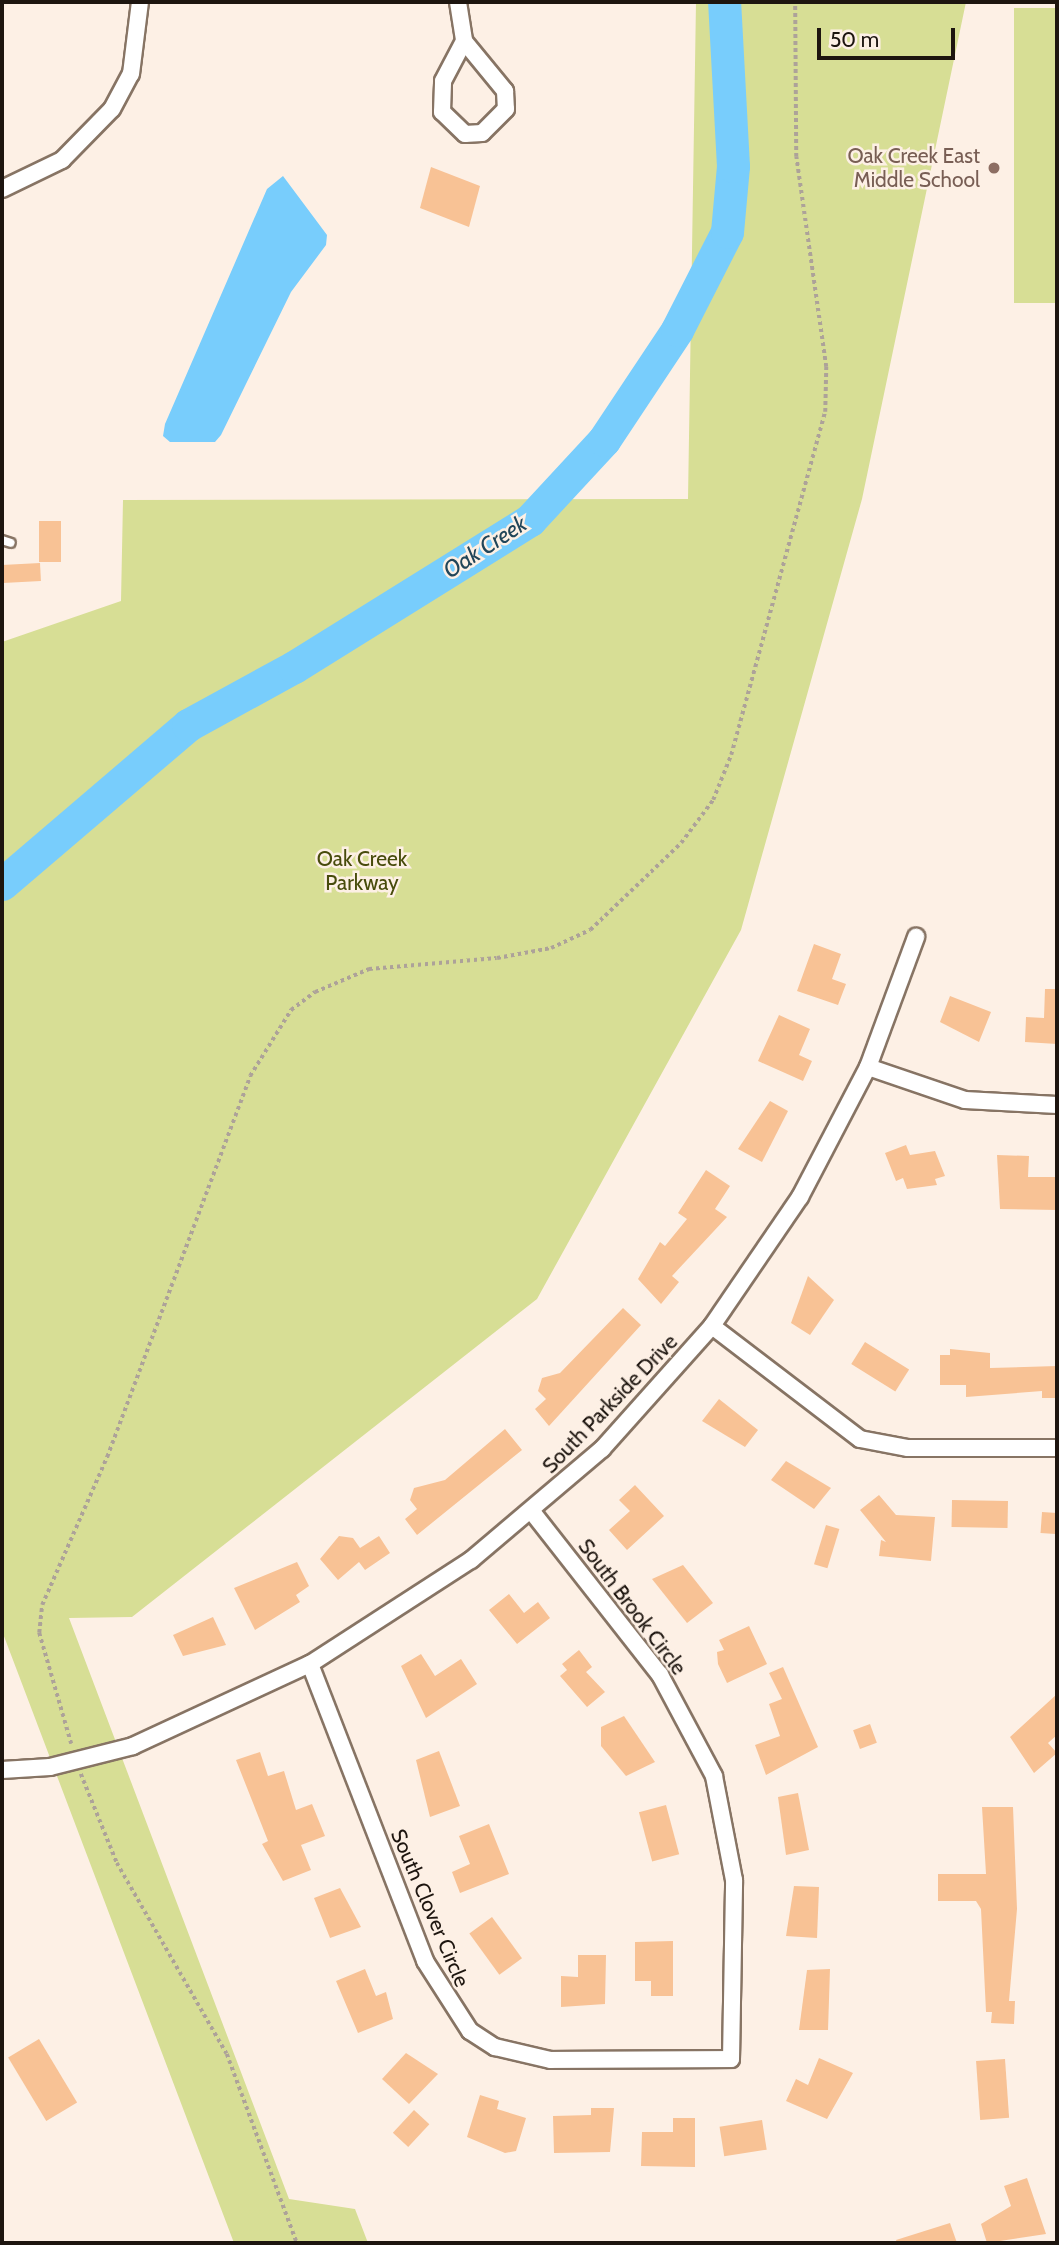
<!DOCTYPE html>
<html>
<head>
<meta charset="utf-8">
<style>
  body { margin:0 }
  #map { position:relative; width:1059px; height:2245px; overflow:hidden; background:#fdf0e5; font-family:Cabin,sans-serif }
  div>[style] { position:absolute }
  .green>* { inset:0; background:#d7de95; transform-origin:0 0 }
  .water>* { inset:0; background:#78cdfc }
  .river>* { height:33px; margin:-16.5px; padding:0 16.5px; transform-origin:16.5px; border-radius:16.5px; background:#78cdfc }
  .building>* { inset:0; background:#f8c295; transform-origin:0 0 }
  .path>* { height:3.5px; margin-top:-1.75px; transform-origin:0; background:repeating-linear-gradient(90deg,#ada299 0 3.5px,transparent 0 7px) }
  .roads { filter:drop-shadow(2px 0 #877464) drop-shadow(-2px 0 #877464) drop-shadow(0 2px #877464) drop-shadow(0 -2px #877464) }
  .service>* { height:8px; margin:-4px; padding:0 4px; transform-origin:4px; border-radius:4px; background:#fff }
  .minor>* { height:16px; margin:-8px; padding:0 8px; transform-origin:8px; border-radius:8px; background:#fff }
  .dots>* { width:19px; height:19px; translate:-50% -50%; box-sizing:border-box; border:4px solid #fdf0e5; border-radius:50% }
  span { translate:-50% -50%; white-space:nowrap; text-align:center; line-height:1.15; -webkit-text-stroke:5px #fdf0e5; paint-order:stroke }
  .education-label { font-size:21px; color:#785e54 }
  .right { translate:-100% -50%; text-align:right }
  .park-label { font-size:21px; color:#474b0b }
  .street-label { font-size:21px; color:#1d150f }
  .water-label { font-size:23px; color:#204559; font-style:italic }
  .frame { position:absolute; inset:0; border:4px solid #1d150f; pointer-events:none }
  .scale { position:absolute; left:817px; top:28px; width:138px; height:32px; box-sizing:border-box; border:4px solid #1d150f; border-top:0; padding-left:9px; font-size:21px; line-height:24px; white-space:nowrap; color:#1d150f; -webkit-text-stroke:5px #fdf0e5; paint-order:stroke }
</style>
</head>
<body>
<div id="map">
  <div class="green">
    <div style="clip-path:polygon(696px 2px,966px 2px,862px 499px,741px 930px,537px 1299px,132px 1617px,69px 1618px,289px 2199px,355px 2209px,368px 2243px,234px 2243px,2px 1631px,2px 642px,121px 601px,123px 500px,688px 499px)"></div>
    <div style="left:1014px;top:8px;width:43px;height:295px"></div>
  </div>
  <div class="water">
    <div style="clip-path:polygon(283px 176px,327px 235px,326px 245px,291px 292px,221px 435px,215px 442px,170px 442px,163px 436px,165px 424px,267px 189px)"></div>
  </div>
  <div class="river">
    <div style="left:2px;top:884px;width:245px;rotate:-40.5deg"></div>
    <div style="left:188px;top:725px;width:121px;rotate:-28.7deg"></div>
    <div style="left:294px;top:667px;width:278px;rotate:-31.9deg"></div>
    <div style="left:530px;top:520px;width:109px;rotate:-47.2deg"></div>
    <div style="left:604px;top:440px;width:132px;rotate:-56.4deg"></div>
    <div style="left:677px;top:330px;width:110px;rotate:-63deg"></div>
    <div style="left:727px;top:232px;width:66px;rotate:-84.8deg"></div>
    <div style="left:733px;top:166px;width:164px;rotate:-93.1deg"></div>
  </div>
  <div class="building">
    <div style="clip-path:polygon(431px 167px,480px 186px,469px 227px,420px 208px)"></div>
    <div style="left:39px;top:521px;width:22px;height:41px"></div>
    <div style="left:40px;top:563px;width:18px;height:38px;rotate:87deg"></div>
    <div style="clip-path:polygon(814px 944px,841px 954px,832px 979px,846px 984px,838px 1005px,797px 991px)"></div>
    <div style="clip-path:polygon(1045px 989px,1057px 989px,1057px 1044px,1025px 1042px,1026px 1017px,1044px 1018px)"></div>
    <div style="clip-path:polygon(950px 996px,991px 1012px,979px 1042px,940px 1022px)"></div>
    <div style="clip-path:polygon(779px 1015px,810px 1029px,799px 1055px,812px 1061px,803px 1081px,758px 1061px)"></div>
    <div style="clip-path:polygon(770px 1101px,788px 1111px,762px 1162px,738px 1149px)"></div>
    <div style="clip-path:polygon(906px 1145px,910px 1155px,935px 1151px,945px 1176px,935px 1179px,937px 1185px,907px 1189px,903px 1178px,896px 1181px,885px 1153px)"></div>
    <div style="clip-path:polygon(997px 1155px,1029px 1156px,1028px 1177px,1057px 1177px,1057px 1210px,1000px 1209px)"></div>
    <div style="clip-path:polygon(706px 1170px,730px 1186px,715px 1209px,727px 1217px,672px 1276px,679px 1282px,661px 1304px,638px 1279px,660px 1242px,665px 1246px,687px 1219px,678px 1213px)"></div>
    <div style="clip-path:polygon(808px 1276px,834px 1300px,810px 1335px,791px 1323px)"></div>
    <div style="clip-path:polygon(623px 1308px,641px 1325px,549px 1426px,535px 1409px,546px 1399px,538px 1391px,542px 1378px,560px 1373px)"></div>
    <div style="left:865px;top:1342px;width:52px;height:26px;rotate:32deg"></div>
    <div style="clip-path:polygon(950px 1349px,990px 1353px,990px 1368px,1057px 1366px,1057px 1398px,1042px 1398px,1042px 1391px,966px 1397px,966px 1385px,940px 1385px,940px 1355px,950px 1355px)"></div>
    <div style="clip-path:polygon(719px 1399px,758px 1430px,745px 1447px,702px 1421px)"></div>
    <div style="clip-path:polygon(505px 1429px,522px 1450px,417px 1535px,405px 1519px,417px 1509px,410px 1500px,414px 1488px,445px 1480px)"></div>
    <div style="clip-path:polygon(786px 1461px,831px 1488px,814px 1509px,771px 1480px)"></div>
    <div style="clip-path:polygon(635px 1485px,664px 1516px,627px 1550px,609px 1530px,630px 1511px,619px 1500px)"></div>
    <div style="clip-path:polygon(879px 1495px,896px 1515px,935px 1517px,931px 1561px,879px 1556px,881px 1540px,886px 1542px,860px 1510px)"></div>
    <div style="left:952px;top:1500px;width:56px;height:27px;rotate:1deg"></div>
    <div style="left:1042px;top:1512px;width:15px;height:21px;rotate:4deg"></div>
    <div style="left:826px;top:1525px;width:14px;height:41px;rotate:17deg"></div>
    <div style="clip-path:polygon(339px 1536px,353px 1538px,360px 1548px,379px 1536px,390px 1553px,365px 1570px,359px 1562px,338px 1580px,320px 1559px)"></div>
    <div style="clip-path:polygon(297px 1562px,309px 1586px,296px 1595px,300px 1602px,255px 1630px,234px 1588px)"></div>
    <div style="clip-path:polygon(683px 1565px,713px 1603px,687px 1623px,652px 1579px)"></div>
    <div style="clip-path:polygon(509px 1594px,524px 1613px,538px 1602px,550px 1618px,517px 1644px,489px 1610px)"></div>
    <div style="clip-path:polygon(213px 1617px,226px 1645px,183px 1656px,173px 1635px)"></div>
    <div style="clip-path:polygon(749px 1626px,767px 1664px,727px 1683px,718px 1664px,717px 1652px,724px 1650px,719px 1640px)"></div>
    <div style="clip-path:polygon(579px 1650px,592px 1667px,586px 1672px,605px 1692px,587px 1707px,560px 1676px,567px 1670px,562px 1664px)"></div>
    <div style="clip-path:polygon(421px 1654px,435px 1676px,461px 1659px,477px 1684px,426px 1718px,401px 1666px)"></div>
    <div style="clip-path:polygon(783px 1667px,818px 1747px,766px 1775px,755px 1745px,780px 1736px,769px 1704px,782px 1699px,769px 1673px)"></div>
    <div style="clip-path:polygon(1057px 1694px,1057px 1735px,1048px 1743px,1057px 1753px,1034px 1773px,1010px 1737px)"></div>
    <div style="clip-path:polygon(624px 1716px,655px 1762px,626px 1776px,601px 1746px,601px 1727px)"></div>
    <div style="left:870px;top:1724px;width:20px;height:18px;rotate:70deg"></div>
    <div style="clip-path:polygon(439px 1751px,460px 1806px,430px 1817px,416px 1760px)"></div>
    <div style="clip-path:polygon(260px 1752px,268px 1776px,284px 1771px,296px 1810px,312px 1804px,325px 1836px,301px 1845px,311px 1870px,283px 1881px,262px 1844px,268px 1841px,236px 1760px)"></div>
    <div style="clip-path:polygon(798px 1793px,809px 1850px,786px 1855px,778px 1797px)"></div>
    <div style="left:666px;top:1805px;width:51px;height:28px;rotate:75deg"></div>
    <div style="clip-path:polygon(982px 1807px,1013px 1807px,1017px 1909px,1009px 2001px,1015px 2001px,1014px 2024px,991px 2023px,992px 2012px,986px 2012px,981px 1909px,976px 1901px,938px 1901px,938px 1874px,986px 1874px)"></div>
    <div style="clip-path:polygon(489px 1824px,509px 1874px,460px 1893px,452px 1872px,470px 1864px,459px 1836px)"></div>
    <div style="clip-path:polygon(794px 1886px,819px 1887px,817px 1938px,786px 1936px)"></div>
    <div style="clip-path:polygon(340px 1888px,361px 1927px,330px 1938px,314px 1898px)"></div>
    <div style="left:492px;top:1917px;width:51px;height:28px;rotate:54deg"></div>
    <div style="clip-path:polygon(673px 1941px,673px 1996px,651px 1996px,651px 1981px,635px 1981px,635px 1942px)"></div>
    <div style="clip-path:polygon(578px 1955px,606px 1955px,605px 2004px,561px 2007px,561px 1976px,578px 1977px)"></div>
    <div style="clip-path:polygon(365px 1969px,376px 1996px,386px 1992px,393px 2019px,358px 2033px,336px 1981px)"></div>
    <div style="clip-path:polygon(830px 1969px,828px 2030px,799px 2030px,807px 1970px)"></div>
    <div style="left:39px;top:2039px;width:74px;height:36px;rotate:59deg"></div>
    <div style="clip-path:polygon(406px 2053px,438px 2074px,409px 2104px,382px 2079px)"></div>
    <div style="clip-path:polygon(819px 2058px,853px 2073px,827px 2119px,786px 2101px,796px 2079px,808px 2085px)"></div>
    <div style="left:1005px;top:2059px;width:59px;height:29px;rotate:86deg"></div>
    <div style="clip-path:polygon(480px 2095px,499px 2101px,497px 2109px,526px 2118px,516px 2151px,505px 2153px,467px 2137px)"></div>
    <div style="clip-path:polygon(591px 2108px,614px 2108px,610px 2152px,554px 2153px,553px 2116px,591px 2115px)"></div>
    <div style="left:414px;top:2110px;width:21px;height:31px;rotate:43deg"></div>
    <div style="clip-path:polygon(673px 2118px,695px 2118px,695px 2167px,641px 2166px,642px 2132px,673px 2132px)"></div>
    <div style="left:762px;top:2120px;width:30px;height:43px;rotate:81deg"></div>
    <div style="clip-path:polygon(1027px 2178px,1046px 2234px,987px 2243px,981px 2224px,1011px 2206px,1004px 2186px)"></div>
    <div style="clip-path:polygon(950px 2223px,957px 2243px,897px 2243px,896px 2240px)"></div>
  </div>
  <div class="path">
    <div style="left:71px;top:1744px;width:116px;rotate:-106.1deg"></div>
    <div style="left:39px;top:1633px;width:28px;rotate:-84deg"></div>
    <div style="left:42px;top:1605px;width:162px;rotate:-66.3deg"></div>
    <div style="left:107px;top:1457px;width:407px;rotate:-69.4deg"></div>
    <div style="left:250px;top:1076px;width:78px;rotate:-58.2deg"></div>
    <div style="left:291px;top:1010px;width:30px;rotate:-37deg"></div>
    <div style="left:315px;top:992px;width:59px;rotate:-23.1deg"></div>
    <div style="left:369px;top:969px;width:128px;rotate:-4.9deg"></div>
    <div style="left:497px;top:958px;width:55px;rotate:-10.5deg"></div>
    <div style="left:551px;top:948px;width:43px;rotate:-24.8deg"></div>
    <div style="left:590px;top:930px;width:126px;rotate:-43.7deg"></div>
    <div style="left:681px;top:843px;width:54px;rotate:-53.3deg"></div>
    <div style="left:713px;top:800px;width:48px;rotate:-68.2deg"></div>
    <div style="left:731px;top:755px;width:356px;rotate:-74.7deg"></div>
    <div style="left:825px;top:412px;width:45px;rotate:-88.7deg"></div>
    <div style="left:826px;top:367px;width:212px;rotate:-98.1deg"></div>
    <div style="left:796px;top:157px;width:155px;rotate:-90.4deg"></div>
    <div style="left:81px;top:1774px;width:96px;rotate:68deg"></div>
    <div style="left:117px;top:1863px;width:220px;rotate:60.1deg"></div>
    <div style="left:227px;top:2054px;width:202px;rotate:69.7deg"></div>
  </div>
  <div class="roads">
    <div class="service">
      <div style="left:2px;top:540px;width:9px;rotate:18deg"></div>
    </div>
    <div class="minor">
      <div style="left:458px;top:2px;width:39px;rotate:81deg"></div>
      <div style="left:464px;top:41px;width:65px;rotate:50.6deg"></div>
      <div style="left:505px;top:91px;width:18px;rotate:87deg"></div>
      <div style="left:506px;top:109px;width:34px;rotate:135deg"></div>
      <div style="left:482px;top:133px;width:17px;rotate:177deg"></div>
      <div style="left:465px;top:134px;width:32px;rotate:-136deg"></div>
      <div style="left:442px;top:112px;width:31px;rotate:-88deg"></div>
      <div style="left:443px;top:81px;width:45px;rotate:-62.3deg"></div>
      <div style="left:2px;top:189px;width:67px;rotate:-25.8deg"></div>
      <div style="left:62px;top:160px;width:71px;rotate:-45.6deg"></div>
      <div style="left:112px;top:109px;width:40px;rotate:-62deg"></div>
      <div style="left:131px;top:74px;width:73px;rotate:-82.9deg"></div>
      <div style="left:868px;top:1067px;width:102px;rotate:18.8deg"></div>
      <div style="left:965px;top:1100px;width:92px;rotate:3.1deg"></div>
      <div style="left:712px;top:1326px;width:186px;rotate:37.4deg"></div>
      <div style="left:860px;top:1439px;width:49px;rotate:10.6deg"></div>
      <div style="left:908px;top:1448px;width:149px"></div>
      <div style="left:310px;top:1664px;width:318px;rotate:68.8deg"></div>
      <div style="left:425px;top:1961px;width:83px;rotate:57.3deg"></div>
      <div style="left:470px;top:2031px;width:30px;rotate:33deg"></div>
      <div style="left:495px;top:2047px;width:57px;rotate:13.1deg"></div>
      <div style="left:551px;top:2060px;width:180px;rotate:-0.3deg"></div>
      <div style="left:731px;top:2059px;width:179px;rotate:-89deg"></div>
      <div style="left:734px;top:1880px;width:106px;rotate:-100.9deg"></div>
      <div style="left:714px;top:1776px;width:115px;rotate:-118.1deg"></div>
      <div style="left:660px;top:1675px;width:207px;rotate:-128.1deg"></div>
      <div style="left:2px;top:1770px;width:48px;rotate:-3.6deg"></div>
      <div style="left:50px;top:1767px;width:86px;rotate:-14.2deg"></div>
      <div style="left:133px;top:1746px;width:195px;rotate:-24.9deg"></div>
      <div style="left:310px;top:1664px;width:192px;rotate:-32.9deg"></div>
      <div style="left:471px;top:1560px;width:172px;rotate:-40.3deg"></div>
      <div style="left:602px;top:1449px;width:165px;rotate:-48.2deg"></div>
      <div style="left:712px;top:1326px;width:156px;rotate:-55.7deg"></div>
      <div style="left:800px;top:1197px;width:147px;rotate:-62.4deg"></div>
      <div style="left:868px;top:1067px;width:139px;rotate:-69.7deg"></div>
    </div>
  </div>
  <div class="dots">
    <div style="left:994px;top:168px;background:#8d6e63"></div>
  </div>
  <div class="education-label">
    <span class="right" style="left:980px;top:168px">Oak Creek East<br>Middle School</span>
  </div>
  <div class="park-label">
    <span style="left:362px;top:871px">Oak Creek<br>Parkway</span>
  </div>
  <div class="street-label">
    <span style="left:610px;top:1404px;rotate:-46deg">South Parkside Drive</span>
    <span style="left:632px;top:1607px;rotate:53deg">South Brook Circle</span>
    <span style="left:430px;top:1908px;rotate:67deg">South Clover Circle</span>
  </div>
  <div class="water-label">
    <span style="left:485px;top:547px;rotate:-33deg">Oak Creek</span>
  </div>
  <div class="frame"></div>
  <div class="scale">50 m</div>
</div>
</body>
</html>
